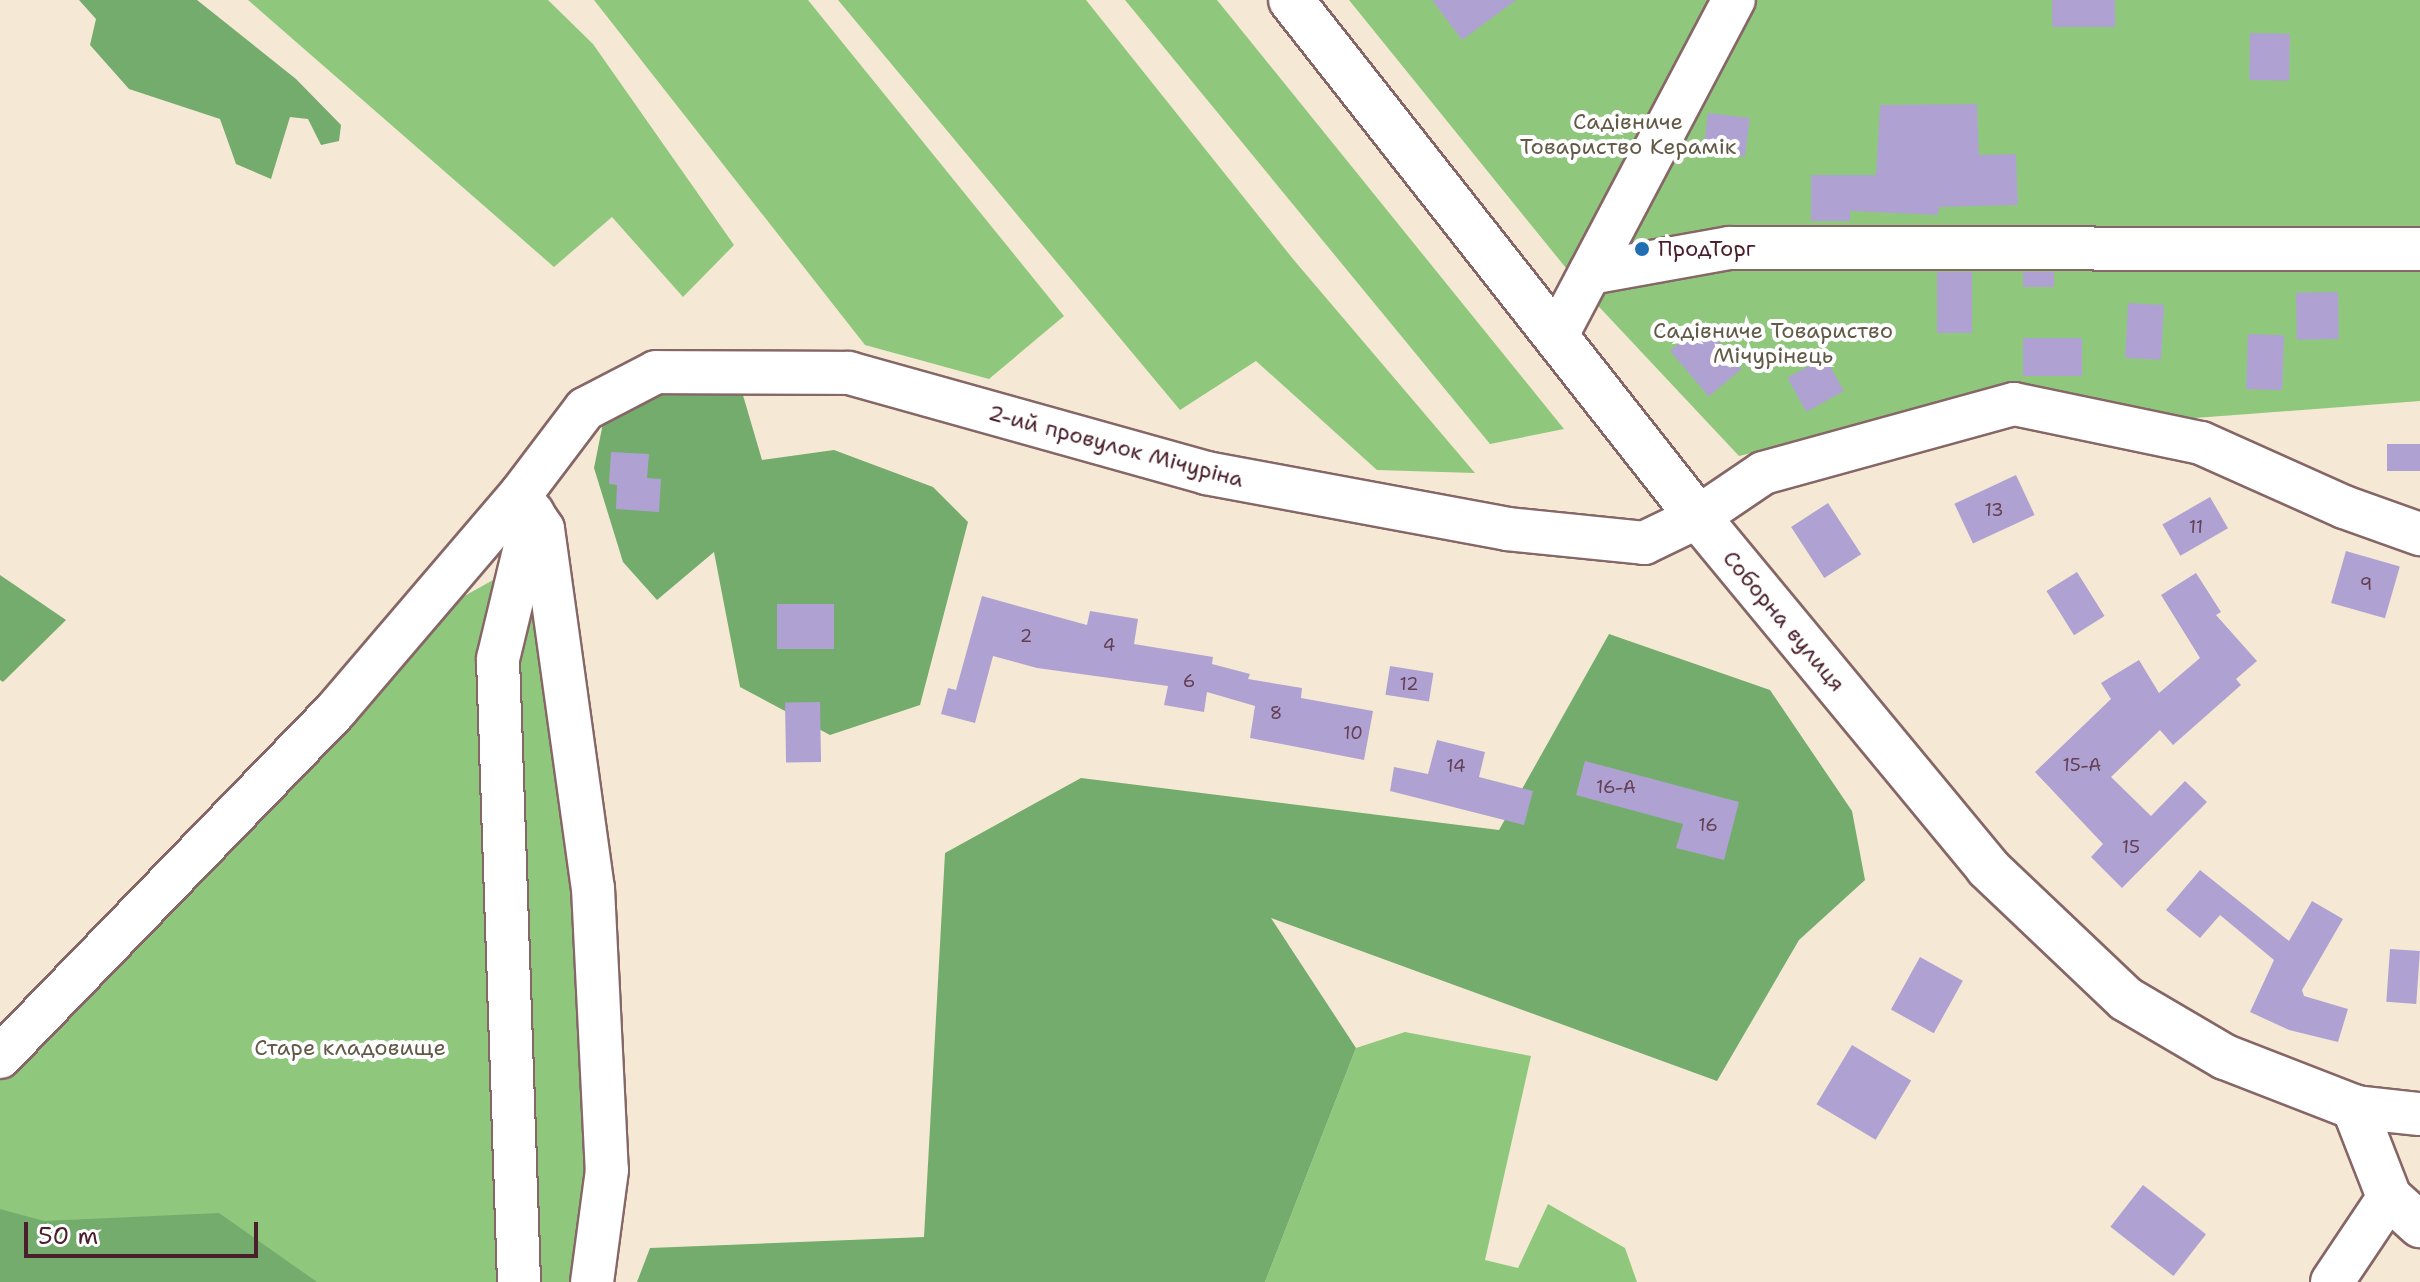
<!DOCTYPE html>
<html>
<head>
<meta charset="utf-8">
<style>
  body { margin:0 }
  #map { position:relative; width:2420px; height:1282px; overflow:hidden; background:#f5e9d5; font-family:"Shantell Sans",sans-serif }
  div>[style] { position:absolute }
  .green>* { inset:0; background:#8fc87c }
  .forest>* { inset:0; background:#73ac6c }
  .building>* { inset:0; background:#afa2d2; transform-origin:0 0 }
  .roads { filter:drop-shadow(2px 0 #866666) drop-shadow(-2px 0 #866666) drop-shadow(0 2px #866666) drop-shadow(0 -2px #866666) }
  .minor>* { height:42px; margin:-21px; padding:0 21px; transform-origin:21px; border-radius:21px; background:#fff }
  .major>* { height:44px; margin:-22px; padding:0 22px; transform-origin:22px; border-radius:22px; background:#fff }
  .dots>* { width:22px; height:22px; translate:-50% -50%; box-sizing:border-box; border:4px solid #fff; border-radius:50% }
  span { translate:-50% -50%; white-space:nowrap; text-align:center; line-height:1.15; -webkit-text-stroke:8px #fff; paint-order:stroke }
  .number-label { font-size:18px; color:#634055 }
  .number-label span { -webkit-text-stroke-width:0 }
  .park-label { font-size:22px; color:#625a47 }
  .poi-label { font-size:22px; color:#4a1f2b }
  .left { translate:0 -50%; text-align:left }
  .street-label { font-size:22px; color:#4a1f2b }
  .scale { position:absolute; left:24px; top:1222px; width:234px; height:36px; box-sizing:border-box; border:4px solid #4a1f2b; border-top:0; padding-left:10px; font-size:24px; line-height:28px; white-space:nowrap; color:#4a1f2b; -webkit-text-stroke:6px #fff; paint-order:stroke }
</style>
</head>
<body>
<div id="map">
  <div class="green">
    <div style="clip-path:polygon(248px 0,548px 0,593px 44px,734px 245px,683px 297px,612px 217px,554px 267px)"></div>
    <div style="clip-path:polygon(594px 0,808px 0,1064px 316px,989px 379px,865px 345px)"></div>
    <div style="clip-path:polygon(838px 0,1086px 0,1293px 259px,1475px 473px,1377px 470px,1256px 361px,1180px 410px)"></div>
    <div style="clip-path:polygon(1125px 0,1217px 0,1564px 429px,1490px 444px)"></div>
    <div style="clip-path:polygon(1349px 0,2420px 0,2420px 401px,2182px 419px,2023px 389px,1739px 456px,1587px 294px)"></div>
    <div style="clip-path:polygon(538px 555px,580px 867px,588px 1253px,577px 1282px,0 1282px,0 1072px,434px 613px)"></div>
    <div style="clip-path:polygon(1405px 1032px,1531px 1056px,1485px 1260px,1518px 1268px,1548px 1204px,1625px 1248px,1637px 1282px,1265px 1282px,1356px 1048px)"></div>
  </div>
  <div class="forest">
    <div style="clip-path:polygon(79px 0,197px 0,296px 79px,341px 125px,339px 141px,321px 145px,308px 119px,290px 117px,271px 179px,236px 164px,220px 119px,129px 89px,90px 45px,96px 19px)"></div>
    <div style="clip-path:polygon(688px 382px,740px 385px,762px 460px,834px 450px,933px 487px,968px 522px,920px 705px,830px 735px,740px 687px,714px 552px,657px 600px,623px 562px,594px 468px,603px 423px)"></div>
    <div style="clip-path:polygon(0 575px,66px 620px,3px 682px,0 680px)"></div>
    <div style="clip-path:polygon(1609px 634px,1770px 690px,1852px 811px,1865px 880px,1799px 940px,1717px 1081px,1271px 918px,1356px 1048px,1265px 1282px,637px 1282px,650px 1248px,924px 1237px,945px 853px,1081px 778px,1499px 830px)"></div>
    <div style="clip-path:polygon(0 1209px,44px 1221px,219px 1213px,317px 1282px,0 1282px)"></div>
  </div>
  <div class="building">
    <div style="clip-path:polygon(1432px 0,1516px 0,1462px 40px)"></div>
    <div style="left:2052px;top:0;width:63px;height:27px"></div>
    <div style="left:2250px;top:33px;width:40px;height:47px;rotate:1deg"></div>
    <div style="clip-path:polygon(1977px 104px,1979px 155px,2016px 154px,2018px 205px,1939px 207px,1938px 215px,1850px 211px,1850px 221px,1811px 221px,1811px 175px,1876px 175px,1880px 105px)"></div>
    <div style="left:1708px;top:113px;width:42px;height:39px;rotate:7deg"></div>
    <div style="left:1937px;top:272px;width:35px;height:61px"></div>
    <div style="left:2023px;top:272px;width:31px;height:15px"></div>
    <div style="left:2338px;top:292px;width:47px;height:42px;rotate:89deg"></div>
    <div style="left:2128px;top:303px;width:36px;height:55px;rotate:3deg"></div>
    <div style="left:1703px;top:323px;width:60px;height:43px;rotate:50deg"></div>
    <div style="left:2248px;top:334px;width:36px;height:55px;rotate:2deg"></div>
    <div style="left:2023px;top:338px;width:59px;height:38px"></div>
    <div style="left:1825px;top:357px;width:39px;height:43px;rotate:61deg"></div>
    <div style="left:2387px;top:444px;width:33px;height:27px"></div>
    <div style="clip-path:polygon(611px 452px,649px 454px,647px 478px,661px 479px,659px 512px,616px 509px,617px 485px,609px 484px)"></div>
    <div style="left:2016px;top:475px;width:44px;height:68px;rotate:65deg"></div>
    <div style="left:2210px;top:497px;width:36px;height:55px;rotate:60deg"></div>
    <div style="left:1828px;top:503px;width:61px;height:44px;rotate:57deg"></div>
    <div style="left:2346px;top:551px;width:56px;height:54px;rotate:16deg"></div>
    <div style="left:2077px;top:572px;width:52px;height:36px;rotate:58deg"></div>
    <div style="clip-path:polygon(2196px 573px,2221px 612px,2216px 615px,2257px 661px,2236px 679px,2241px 685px,2173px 745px,2160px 730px,2111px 777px,2151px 816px,2185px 781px,2207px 802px,2122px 888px,2091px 857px,2103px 844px,2035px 772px,2111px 699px,2101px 683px,2139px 660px,2159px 693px,2200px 658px,2161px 595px)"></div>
    <div style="clip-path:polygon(982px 596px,1087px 625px,1090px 611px,1138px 619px,1134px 644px,1213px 657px,1212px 664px,1250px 674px,1248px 679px,1302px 688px,1301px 698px,1373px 711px,1364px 760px,1250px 738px,1255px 706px,1207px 692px,1204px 712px,1164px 705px,1168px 686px,1037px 668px,993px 656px,975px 723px,941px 714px,948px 688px,956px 690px)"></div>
    <div style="left:777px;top:604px;width:57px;height:45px"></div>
    <div style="left:1390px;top:666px;width:44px;height:29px;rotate:9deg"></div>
    <div style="left:820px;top:702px;width:60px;height:35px;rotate:89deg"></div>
    <div style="clip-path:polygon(1437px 740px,1485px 752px,1479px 777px,1533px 791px,1524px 825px,1390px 791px,1394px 767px,1428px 774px)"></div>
    <div style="clip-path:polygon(1585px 761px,1739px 802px,1724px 860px,1676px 848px,1683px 824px,1576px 795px)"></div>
    <div style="clip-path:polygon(2200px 870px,2289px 941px,2312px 901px,2343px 919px,2302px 990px,2304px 996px,2348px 1009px,2338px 1042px,2289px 1030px,2250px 1012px,2274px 960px,2220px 915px,2200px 938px,2166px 910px)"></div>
    <div style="left:2390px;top:949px;width:30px;height:53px;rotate:4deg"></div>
    <div style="left:1920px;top:957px;width:49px;height:60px;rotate:29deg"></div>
    <div style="left:1852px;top:1045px;width:69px;height:69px;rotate:31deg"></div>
    <div style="left:2143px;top:1185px;width:80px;height:53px;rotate:38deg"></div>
  </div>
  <div class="roads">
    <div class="minor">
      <div style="left:1590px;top:273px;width:141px;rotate:-10.2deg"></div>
      <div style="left:1729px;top:248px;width:691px;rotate:0.08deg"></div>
      <div style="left:1556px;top:337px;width:381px;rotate:-62.2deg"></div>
      <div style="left:520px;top:495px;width:41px;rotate:55.9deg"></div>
      <div style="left:543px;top:529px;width:362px;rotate:82.1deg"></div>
      <div style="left:593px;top:888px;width:282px;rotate:87.2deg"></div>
      <div style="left:607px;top:1170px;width:113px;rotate:97.6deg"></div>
      <div style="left:0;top:1057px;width:484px;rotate:-45.9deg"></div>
      <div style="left:337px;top:709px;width:282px;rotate:-49.5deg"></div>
      <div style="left:520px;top:495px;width:108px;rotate:-52.9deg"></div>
      <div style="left:585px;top:409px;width:80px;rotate:-27.5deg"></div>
      <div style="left:656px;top:372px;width:193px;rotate:0.3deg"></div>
      <div style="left:849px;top:373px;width:371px;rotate:15.6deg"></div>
      <div style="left:1206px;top:473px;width:306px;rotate:10.5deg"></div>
      <div style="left:1507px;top:529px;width:138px;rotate:5.8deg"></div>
      <div style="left:1644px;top:543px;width:60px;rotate:-25.7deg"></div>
      <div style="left:1698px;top:517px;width:78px;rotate:-34.1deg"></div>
      <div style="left:1763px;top:473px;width:260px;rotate:-15.4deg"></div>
      <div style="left:2014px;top:404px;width:191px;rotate:11.8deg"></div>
      <div style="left:2201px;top:443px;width:157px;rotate:24.1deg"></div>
      <div style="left:2344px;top:507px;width:81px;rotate:19.6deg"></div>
      <div style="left:2354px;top:1107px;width:66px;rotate:6.1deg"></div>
      <div style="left:519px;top:1282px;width:623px;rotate:-91.93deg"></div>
      <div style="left:498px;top:659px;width:150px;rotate:-76.5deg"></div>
      <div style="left:2332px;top:1282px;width:102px;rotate:-56.2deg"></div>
    </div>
    <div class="major">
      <div style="left:1291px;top:0;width:658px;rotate:51.79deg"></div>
      <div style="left:1698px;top:517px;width:455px;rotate:50.4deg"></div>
      <div style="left:1988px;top:868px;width:190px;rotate:43.5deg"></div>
      <div style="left:2126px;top:999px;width:115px;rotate:30.4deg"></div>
      <div style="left:2225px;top:1057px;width:138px;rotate:21.2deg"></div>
      <div style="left:2354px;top:1107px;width:97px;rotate:68.7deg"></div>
      <div style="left:2389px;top:1197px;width:42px;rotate:42.1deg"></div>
    </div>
  </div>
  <div class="dots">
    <div style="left:1642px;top:249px;background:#1f6fb2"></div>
  </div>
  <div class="number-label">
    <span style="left:1994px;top:510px">13</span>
    <span style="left:2196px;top:527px">11</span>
    <span style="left:2366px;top:584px">9</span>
    <span style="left:1026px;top:636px">2</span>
    <span style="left:1109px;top:645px">4</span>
    <span style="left:1189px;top:681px">6</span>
    <span style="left:1409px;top:684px">12</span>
    <span style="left:1276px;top:713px">8</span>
    <span style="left:1353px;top:733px">10</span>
    <span style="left:2082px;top:765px">15-А</span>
    <span style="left:1456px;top:766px">14</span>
    <span style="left:1616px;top:787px">16-А</span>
    <span style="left:1708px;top:825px">16</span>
    <span style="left:2131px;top:847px">15</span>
  </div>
  <div class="park-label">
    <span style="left:1628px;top:134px">Садівниче<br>Товариство Керамік</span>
    <span style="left:1773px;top:343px">Садівниче Товариство<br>Мічурінець</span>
    <span style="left:350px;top:1048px">Старе кладовище</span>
  </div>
  <div class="poi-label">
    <span class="left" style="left:1658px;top:249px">ПродТорг</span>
  </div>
  <div class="street-label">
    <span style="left:1116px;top:446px;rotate:15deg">2-ий провулок Мічуріна</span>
    <span style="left:1784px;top:621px;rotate:50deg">Соборна вулиця</span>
  </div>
  <div class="scale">50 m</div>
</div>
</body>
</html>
